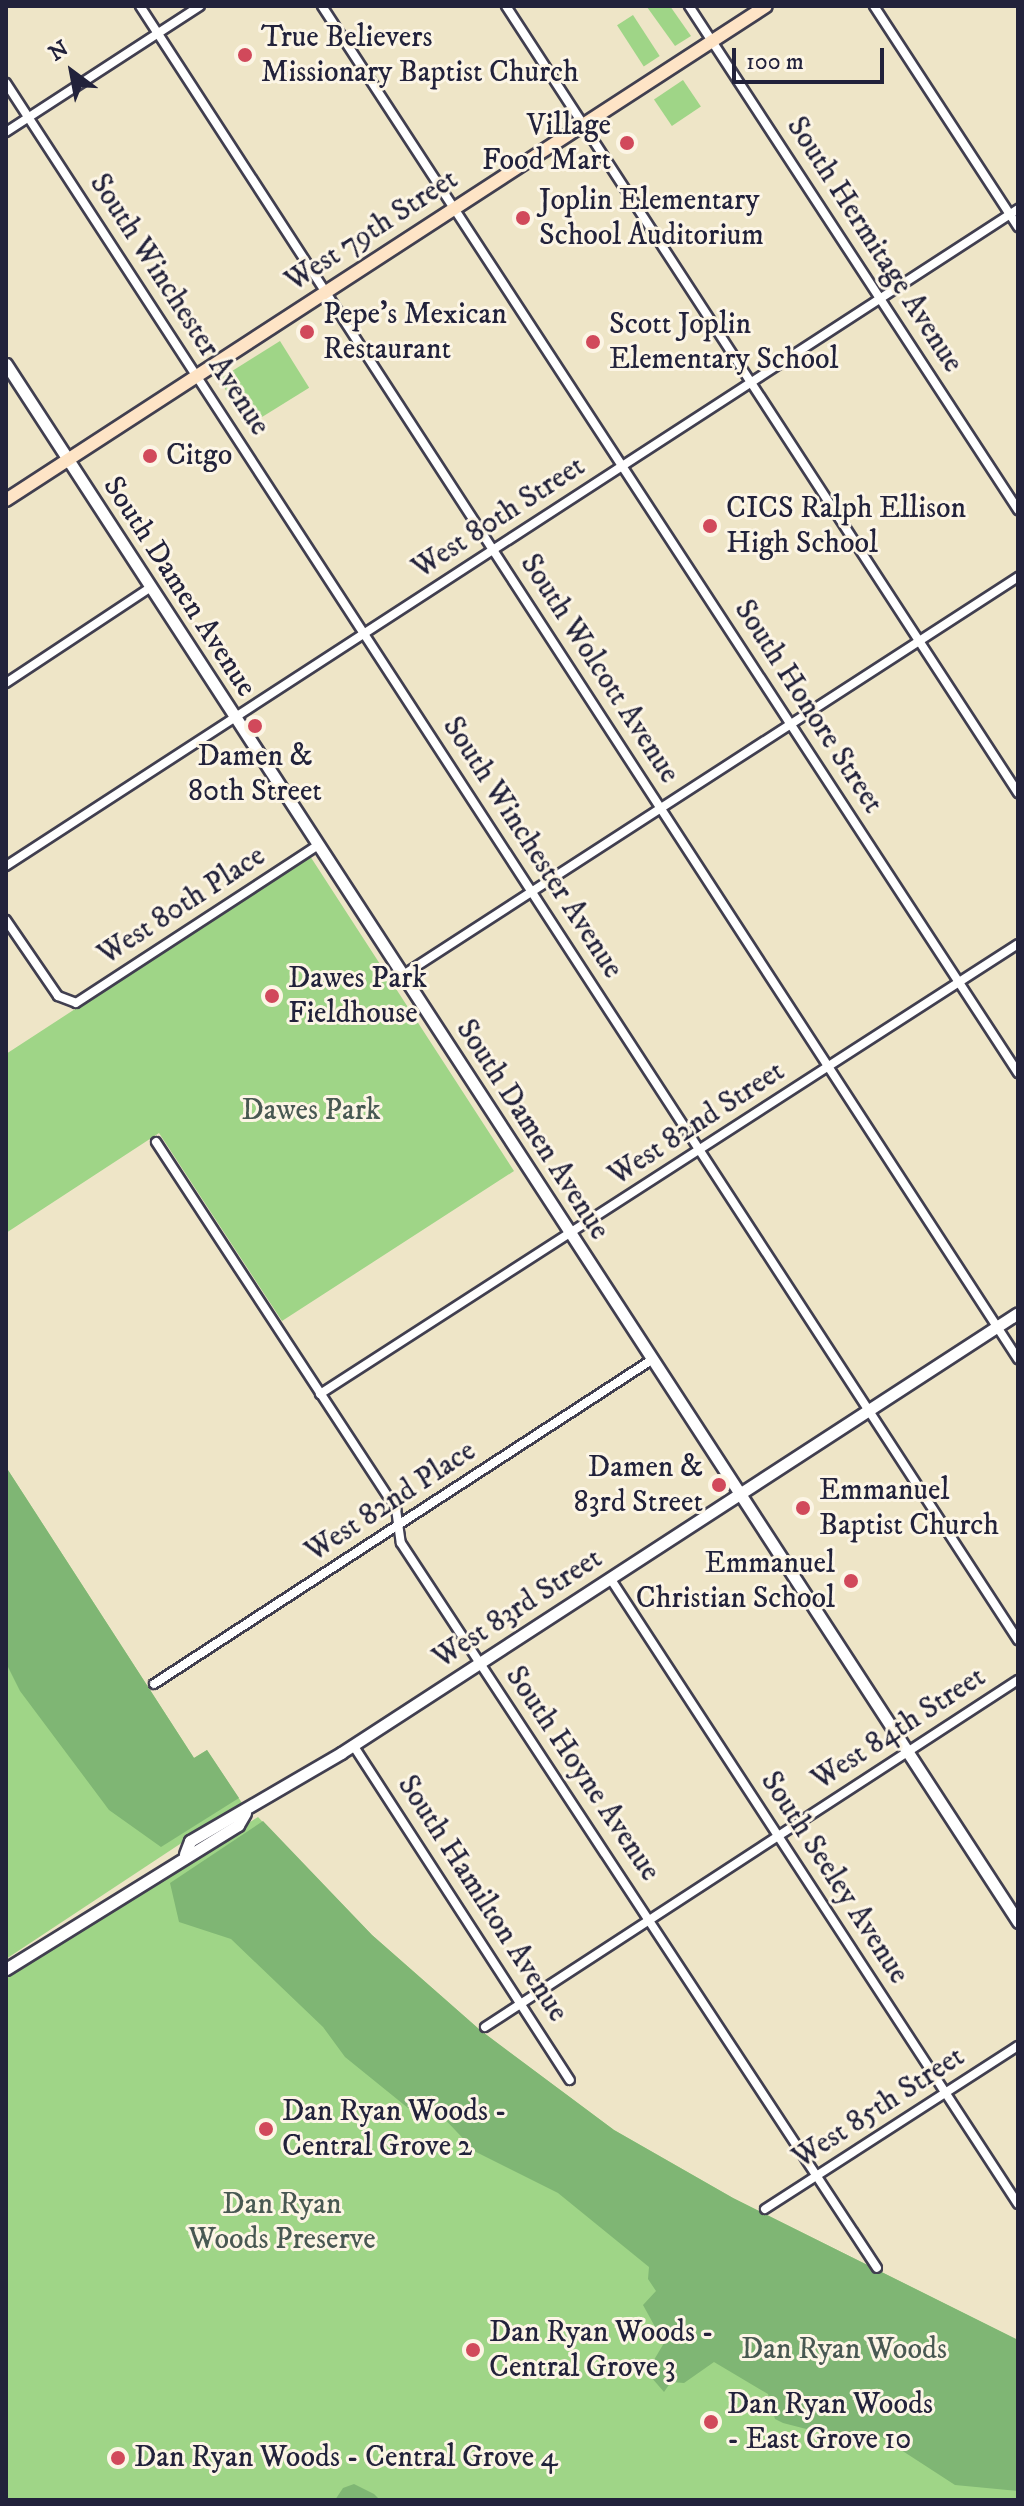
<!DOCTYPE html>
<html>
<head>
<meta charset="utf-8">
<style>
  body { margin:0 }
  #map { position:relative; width:1024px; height:2506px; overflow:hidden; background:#eee5c7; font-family:"IM FELL DW Pica",serif }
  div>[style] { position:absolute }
  .green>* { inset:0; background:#9fd587; transform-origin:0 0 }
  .forest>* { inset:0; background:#7fb674 }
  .roads { filter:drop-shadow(2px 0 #413f50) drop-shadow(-2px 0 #413f50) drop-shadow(0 2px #413f50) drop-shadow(0 -2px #413f50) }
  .minor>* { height:8px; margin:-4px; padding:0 4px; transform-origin:4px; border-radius:4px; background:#fff }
  .tertiary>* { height:11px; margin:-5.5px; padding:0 5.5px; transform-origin:5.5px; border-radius:5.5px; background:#fff }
  .secondary>* { height:12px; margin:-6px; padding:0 6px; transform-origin:6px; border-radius:6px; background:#fee4c6 }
  .dots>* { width:22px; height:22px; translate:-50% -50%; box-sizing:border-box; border:4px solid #fcf5e5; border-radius:50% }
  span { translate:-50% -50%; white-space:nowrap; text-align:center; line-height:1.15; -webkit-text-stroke:6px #fcf5e5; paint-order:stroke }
  .poi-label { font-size:30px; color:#22223b }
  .left { translate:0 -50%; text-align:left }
  .right { translate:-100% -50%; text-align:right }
  .street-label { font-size:30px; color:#22223b }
  .park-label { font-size:30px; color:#485852 }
  .frame { position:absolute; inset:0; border:8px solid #22223b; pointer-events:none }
  .north { position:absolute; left:32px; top:32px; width:80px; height:80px; -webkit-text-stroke:6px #fcf5e5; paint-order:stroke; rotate:328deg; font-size:22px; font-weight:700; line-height:32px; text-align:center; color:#22223b }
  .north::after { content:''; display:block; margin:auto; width:28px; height:36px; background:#22223b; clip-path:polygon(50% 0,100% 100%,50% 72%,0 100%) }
  .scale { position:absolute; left:732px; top:48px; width:152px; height:36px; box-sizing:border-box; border:4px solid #22223b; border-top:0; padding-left:10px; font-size:24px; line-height:28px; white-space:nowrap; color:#22223b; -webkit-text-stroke:6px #fcf5e5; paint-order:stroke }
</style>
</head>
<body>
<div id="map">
  <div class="green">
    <div style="clip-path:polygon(670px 6px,691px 36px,675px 46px,647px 7px)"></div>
    <div style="left:633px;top:15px;width:49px;height:19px;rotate:57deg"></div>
    <div style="left:683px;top:80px;width:32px;height:35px;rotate:56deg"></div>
    <div style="left:280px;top:341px;width:55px;height:72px;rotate:58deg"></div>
    <div style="clip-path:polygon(310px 856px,514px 1171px,282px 1321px,159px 1133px,6px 1233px,6px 1054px)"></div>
    <div style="clip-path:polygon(6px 1467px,194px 1758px,207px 1750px,242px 1803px,6px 1959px)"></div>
    <div style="clip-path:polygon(258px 1817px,372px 1935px,480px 2030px,614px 2130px,733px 2198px,1018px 2340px,1018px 2500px,6px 2500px,6px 1977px)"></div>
  </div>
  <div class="forest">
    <div style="clip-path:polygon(6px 1467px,194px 1758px,207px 1750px,239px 1798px,161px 1847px,109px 1810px,20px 1691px,6px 1663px)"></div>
    <div style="clip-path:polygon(263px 1821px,372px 1935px,480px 2030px,614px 2130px,733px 2198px,1018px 2340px,1018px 2491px,955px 2485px,878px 2435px,849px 2440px,783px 2423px,775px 2419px,768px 2394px,714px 2362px,684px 2383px,671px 2382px,664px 2392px,651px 2377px,651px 2365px,664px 2343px,643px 2305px,656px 2291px,648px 2279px,649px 2267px,558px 2193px,476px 2152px,436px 2110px,408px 2108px,345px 2057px,323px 2027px,231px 1939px,179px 1922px,170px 1883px)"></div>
    <div style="clip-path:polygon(354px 2484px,374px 2494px,380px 2500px,335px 2500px,343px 2488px)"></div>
  </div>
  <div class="roads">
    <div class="minor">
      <div style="left:140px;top:6px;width:1613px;rotate:57.02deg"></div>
      <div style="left:322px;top:6px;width:1274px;rotate:56.88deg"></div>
      <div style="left:506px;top:6px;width:939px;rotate:56.95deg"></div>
      <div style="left:689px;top:6px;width:602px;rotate:56.86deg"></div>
      <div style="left:874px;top:6px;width:264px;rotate:56.9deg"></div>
      <div style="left:6px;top:83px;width:1857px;rotate:56.98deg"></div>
      <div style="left:6px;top:132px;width:231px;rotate:-33deg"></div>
      <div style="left:6px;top:683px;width:174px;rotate:-33.5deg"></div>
      <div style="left:6px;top:866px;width:1207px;rotate:-32.99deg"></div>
      <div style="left:6px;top:920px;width:92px;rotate:55.6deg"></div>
      <div style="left:58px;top:996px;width:19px;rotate:21deg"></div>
      <div style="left:76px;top:1003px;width:289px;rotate:-33.1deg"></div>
      <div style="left:403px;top:975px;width:733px;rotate:-32.91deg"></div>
      <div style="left:156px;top:1142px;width:439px;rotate:56.8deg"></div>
      <div style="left:396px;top:1509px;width:34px;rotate:82deg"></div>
      <div style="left:401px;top:1543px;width:867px;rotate:56.71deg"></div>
      <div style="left:320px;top:1394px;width:830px;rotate:-32.81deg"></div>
      <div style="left:610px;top:1578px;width:747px;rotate:56.91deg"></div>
      <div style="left:154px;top:1684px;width:596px;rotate:-33.08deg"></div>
      <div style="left:353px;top:1745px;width:399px;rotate:57.1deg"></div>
      <div style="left:485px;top:2027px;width:636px;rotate:-33.07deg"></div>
      <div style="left:765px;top:2209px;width:301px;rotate:-32.8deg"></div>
    </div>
    <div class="tertiary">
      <div style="left:6px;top:364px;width:1858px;rotate:56.99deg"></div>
      <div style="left:185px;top:1854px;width:14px;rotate:-69deg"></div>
      <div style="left:190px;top:1841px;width:175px;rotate:-30.2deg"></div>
      <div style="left:341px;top:1753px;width:807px;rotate:-33.02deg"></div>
      <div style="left:6px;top:1969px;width:273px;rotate:-31.8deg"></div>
      <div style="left:238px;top:1825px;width:14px;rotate:-60deg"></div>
    </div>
    <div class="secondary">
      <div style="left:6px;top:500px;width:906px;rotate:-33.02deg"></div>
    </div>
  </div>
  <div class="dots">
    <div style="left:245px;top:55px;background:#d1495b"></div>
    <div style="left:627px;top:143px;background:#d1495b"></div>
    <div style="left:523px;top:218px;background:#d1495b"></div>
    <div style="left:307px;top:332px;background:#d1495b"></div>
    <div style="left:593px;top:342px;background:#d1495b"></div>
    <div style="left:150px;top:456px;background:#d1495b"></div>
    <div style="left:710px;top:526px;background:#d1495b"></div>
    <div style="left:255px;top:726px;background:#d1495b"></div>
    <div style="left:272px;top:996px;background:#d1495b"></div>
    <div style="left:719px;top:1485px;background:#d1495b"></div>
    <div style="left:803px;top:1508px;background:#d1495b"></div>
    <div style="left:851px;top:1581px;background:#d1495b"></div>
    <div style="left:266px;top:2129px;background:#d1495b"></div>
    <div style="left:473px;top:2350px;background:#d1495b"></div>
    <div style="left:711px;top:2422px;background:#d1495b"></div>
    <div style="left:118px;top:2458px;background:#d1495b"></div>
  </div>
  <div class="poi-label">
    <span class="left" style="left:261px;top:55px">True Believers<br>Missionary Baptist Church</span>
    <span class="right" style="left:611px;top:143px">Village<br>Food Mart</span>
    <span class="left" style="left:539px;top:218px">Joplin Elementary<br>School Auditorium</span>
    <span class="left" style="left:323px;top:332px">Pepe's Mexican<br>Restaurant</span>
    <span class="left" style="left:609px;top:342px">Scott Joplin<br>Elementary School</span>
    <span class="left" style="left:166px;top:456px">Citgo</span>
    <span class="left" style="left:726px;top:526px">CICS Ralph Ellison<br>High School</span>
    <span style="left:255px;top:774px">Damen &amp;<br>80th Street</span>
    <span class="left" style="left:288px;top:996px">Dawes Park<br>Fieldhouse</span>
    <span class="right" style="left:703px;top:1485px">Damen &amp;<br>83rd Street</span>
    <span class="left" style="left:819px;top:1508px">Emmanuel<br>Baptist Church</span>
    <span class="right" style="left:835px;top:1581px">Emmanuel<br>Christian School</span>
    <span class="left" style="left:282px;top:2129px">Dan Ryan Woods -<br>Central Grove 2</span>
    <span class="left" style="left:489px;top:2350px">Dan Ryan Woods -<br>Central Grove 3</span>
    <span class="left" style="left:727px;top:2422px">Dan Ryan Woods<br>- East Grove 10</span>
    <span class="left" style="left:134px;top:2458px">Dan Ryan Woods - Central Grove 4</span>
  </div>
  <div class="street-label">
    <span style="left:372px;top:231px;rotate:-33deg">West 79th Street</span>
    <span style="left:874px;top:245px;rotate:57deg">South Hermitage Avenue</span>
    <span style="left:179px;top:305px;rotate:57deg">South Winchester Avenue</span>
    <span style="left:499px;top:518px;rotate:-33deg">West 80th Street</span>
    <span style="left:179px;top:587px;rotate:57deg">South Damen Avenue</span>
    <span style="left:599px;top:669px;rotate:57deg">South Wolcott Avenue</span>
    <span style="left:808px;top:707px;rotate:57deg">South Honore Street</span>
    <span style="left:532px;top:848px;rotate:57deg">South Winchester Avenue</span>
    <span style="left:182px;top:906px;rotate:-33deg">West 80th Place</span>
    <span style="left:697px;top:1124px;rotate:-33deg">West 82nd Street</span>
    <span style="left:532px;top:1130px;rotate:57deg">South Damen Avenue</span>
    <span style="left:391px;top:1502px;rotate:-33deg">West 82nd Place</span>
    <span style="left:518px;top:1609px;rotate:-33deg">West 83rd Street</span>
    <span style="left:899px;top:1729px;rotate:-33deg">West 84th Street</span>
    <span style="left:582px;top:1774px;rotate:56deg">South Hoyne Avenue</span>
    <span style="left:834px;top:1878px;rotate:57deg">South Seeley Avenue</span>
    <span style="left:482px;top:1899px;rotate:57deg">South Hamilton Avenue</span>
    <span style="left:879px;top:2108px;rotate:-33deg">West 85th Street</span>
  </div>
  <div class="park-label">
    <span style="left:311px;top:1111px">Dawes Park</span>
    <span style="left:282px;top:2222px">Dan Ryan<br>Woods Preserve</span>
    <span style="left:844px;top:2350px">Dan Ryan Woods</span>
  </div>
  <div class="frame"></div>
  <div class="north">N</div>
  <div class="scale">100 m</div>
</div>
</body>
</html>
